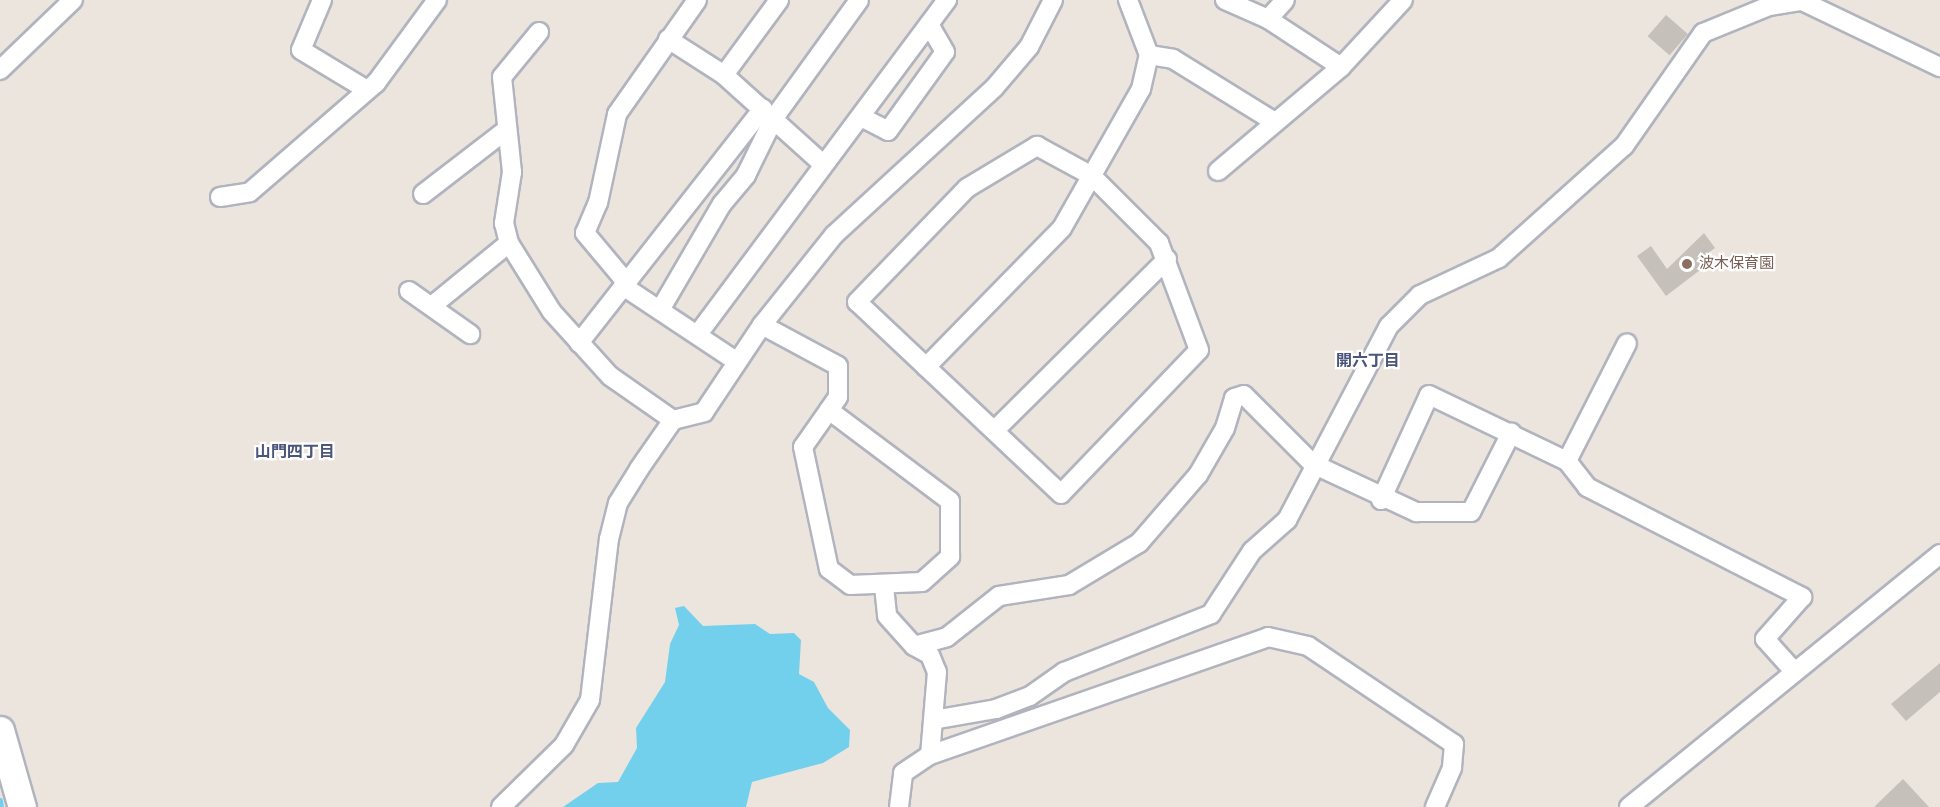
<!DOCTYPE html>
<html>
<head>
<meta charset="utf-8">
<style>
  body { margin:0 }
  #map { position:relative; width:1940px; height:807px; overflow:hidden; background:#ece5dd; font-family:"Varela Round","Noto Sans JP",sans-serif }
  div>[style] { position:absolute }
  .water>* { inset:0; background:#73d0ec }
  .stream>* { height:5px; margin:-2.5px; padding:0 2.5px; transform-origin:2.5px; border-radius:2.5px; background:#73d0ec }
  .building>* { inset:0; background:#c5c0b9; transform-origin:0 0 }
  .roads { filter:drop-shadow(2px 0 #b1b4be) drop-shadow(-2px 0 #b1b4be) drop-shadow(0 2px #b1b4be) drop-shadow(0 -2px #b1b4be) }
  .street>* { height:18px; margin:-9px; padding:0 9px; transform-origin:9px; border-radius:9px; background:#fff }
  .secondary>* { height:27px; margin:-13.5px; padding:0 13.5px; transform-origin:13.5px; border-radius:13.5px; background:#fff }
  .dots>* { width:16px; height:16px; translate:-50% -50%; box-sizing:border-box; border:3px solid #fff; border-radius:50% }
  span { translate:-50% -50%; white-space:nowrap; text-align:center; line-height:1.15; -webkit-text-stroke:4.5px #fff; paint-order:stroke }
  .education-label { font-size:15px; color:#785e54 }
  .left { translate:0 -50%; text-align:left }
  .neighbourhood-label { font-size:16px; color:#4c567b; font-weight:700 }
</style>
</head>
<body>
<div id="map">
  <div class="water">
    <div style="clip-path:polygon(684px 606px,703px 626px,755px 624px,770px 634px,794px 633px,801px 640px,799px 674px,814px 682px,828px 708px,850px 730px,849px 747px,823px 763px,752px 782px,746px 807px,563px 807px,598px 783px,618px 782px,637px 748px,636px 728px,665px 682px,670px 644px,679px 625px,675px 608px)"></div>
  </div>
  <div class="stream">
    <div style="left:0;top:800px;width:7px;rotate:82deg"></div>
  </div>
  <div class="building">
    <div style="left:1666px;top:15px;width:29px;height:28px;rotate:41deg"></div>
    <div style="clip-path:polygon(1704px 233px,1715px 248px,1699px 260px,1704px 267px,1666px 296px,1637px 256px,1651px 246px,1667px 269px)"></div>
    <div style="clip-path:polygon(1940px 663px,1940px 692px,1906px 721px,1891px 704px)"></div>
    <div style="clip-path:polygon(1903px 779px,1929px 807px,1874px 807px)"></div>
  </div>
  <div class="roads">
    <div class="street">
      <div style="left:322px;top:0;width:54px;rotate:112.8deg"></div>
      <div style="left:301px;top:50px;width:77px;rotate:31.2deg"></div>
      <div style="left:1225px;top:0;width:47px;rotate:23.8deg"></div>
      <div style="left:1268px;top:19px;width:87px;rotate:33.3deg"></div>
      <div style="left:1268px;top:19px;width:25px;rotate:-48deg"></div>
      <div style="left:539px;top:32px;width:58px;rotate:129.4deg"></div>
      <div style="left:502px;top:77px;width:96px;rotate:84deg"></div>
      <div style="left:512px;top:172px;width:52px;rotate:98.9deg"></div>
      <div style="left:504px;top:223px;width:21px;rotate:76deg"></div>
      <div style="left:509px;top:243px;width:81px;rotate:58.1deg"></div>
      <div style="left:552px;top:312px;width:86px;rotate:47.8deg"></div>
      <div style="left:610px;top:376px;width:77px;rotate:34.9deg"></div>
      <div style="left:668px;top:39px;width:67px;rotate:32.7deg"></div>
      <div style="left:724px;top:75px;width:133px;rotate:42deg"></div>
      <div style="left:1149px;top:55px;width:24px;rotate:9deg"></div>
      <div style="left:1173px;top:59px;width:120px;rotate:31.7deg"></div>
      <div style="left:0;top:70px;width:101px;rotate:-43.8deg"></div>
      <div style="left:724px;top:75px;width:93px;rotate:-53.7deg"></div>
      <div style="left:861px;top:117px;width:30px;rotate:27deg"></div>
      <div style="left:888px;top:131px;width:97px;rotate:-54.2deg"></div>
      <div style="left:945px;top:52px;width:32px;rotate:-120deg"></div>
      <div style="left:1037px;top:146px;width:63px;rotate:28.6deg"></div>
      <div style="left:1092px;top:176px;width:95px;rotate:45deg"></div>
      <div style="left:1159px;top:243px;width:114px;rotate:69.5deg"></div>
      <div style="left:1199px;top:350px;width:199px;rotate:133.8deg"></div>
      <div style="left:1061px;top:494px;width:280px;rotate:-136.7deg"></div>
      <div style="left:857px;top:302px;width:158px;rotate:-46deg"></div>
      <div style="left:967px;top:188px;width:82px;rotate:-31deg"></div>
      <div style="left:1218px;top:171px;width:161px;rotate:-40.2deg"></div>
      <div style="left:1341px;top:67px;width:91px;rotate:-47.2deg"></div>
      <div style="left:423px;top:194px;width:105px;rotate:-37.6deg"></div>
      <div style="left:220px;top:197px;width:30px;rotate:-9deg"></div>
      <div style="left:250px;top:192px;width:167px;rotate:-40.9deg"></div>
      <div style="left:376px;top:83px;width:103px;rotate:-53.7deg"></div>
      <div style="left:626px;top:282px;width:64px;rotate:-129.9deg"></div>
      <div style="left:585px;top:233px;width:33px;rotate:-67deg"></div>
      <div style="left:598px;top:203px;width:91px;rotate:-77.9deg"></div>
      <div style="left:617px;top:114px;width:139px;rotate:-54.9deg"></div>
      <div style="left:623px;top:286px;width:136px;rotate:33.6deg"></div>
      <div style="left:409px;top:291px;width:75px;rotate:35.2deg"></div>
      <div style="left:433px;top:305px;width:98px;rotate:-39.2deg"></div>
      <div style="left:660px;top:310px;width:123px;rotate:-59.7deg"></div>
      <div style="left:722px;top:204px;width:38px;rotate:-50deg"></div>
      <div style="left:746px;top:175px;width:64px;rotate:-63.8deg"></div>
      <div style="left:774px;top:118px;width:145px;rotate:-54.2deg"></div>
      <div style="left:762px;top:325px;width:86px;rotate:28.3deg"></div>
      <div style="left:838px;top:366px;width:31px;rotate:90deg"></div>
      <div style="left:838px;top:397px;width:16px;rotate:125deg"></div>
      <div style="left:829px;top:410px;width:45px;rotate:125.1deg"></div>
      <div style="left:803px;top:447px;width:125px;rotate:78deg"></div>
      <div style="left:829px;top:569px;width:26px;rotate:37deg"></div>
      <div style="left:850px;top:585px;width:72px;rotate:-2.4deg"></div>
      <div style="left:922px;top:582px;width:38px;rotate:-42deg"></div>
      <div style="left:950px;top:557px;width:56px;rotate:-90deg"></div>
      <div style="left:950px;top:501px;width:151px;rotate:-143.1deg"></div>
      <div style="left:698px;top:334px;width:417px;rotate:-53.3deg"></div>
      <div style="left:579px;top:343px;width:298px;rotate:-51.9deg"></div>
      <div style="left:926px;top:367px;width:194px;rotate:-45.6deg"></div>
      <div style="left:1062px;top:228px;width:160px;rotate:-60.4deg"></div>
      <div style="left:1141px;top:89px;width:35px;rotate:-77deg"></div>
      <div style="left:1149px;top:55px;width:59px;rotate:-110.9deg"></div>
      <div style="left:996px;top:429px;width:241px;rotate:-44.8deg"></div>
      <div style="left:1567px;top:461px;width:132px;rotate:-63deg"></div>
      <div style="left:1381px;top:500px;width:115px;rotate:-65.4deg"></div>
      <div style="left:1429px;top:395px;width:153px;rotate:25.6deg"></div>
      <div style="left:1567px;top:461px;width:33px;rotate:52deg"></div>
      <div style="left:1587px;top:487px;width:242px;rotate:27.1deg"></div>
      <div style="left:1802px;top:597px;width:56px;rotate:131.4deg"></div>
      <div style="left:1765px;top:639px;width:42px;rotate:47.9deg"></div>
      <div style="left:884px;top:586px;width:30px;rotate:84deg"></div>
      <div style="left:887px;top:616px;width:40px;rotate:48deg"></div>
      <div style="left:914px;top:646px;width:18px;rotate:29deg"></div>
      <div style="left:930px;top:655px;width:18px;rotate:68deg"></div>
      <div style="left:937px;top:672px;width:83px;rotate:94.8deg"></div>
      <div style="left:914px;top:646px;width:34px;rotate:-15deg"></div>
      <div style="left:947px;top:637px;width:66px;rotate:-38.3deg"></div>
      <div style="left:999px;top:596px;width:71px;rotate:-8.9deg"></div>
      <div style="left:1069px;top:585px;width:82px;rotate:-31deg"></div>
      <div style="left:1139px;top:543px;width:90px;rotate:-49.1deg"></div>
      <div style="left:1198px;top:475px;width:54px;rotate:-60.1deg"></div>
      <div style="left:1225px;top:428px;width:31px;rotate:-73deg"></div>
      <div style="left:1234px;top:398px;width:10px;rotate:-17deg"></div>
      <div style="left:1244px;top:395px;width:98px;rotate:45deg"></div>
      <div style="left:1313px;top:464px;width:114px;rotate:25deg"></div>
      <div style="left:1416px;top:512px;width:55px"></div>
      <div style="left:1471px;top:512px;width:89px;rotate:-63.1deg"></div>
      <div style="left:933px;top:720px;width:64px;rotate:-9.9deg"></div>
      <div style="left:996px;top:709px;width:36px;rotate:-21deg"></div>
      <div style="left:1030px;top:696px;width:42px;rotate:-35.2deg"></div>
      <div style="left:1064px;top:672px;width:158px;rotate:-21.5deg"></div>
      <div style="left:1211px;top:614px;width:75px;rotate:-56.9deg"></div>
      <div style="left:1252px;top:551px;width:47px;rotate:-41.5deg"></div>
      <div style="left:1287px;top:520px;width:219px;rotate:-62.3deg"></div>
      <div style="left:1389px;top:326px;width:44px;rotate:-45deg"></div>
      <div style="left:1420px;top:295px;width:87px;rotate:-25.1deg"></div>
      <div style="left:1499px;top:258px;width:168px;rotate:-41.9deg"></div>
      <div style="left:1624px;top:146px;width:138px;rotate:-55deg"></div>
      <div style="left:1703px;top:33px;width:71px;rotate:-22.2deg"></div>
      <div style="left:1769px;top:6px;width:33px;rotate:-9deg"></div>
      <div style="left:1802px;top:1px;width:153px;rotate:25.6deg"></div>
      <div style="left:501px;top:807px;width:88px;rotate:-44.5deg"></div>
      <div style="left:564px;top:745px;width:52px;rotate:-60deg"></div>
      <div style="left:590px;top:700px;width:162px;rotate:-83.3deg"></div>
      <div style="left:609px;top:539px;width:37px;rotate:-76deg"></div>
      <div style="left:618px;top:503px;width:40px;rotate:-58deg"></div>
      <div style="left:639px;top:469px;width:60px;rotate:-55.2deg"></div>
      <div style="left:673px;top:420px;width:32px;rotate:-14deg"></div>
      <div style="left:704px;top:412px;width:105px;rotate:-56.3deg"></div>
      <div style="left:762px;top:325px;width:115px;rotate:-51.3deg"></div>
      <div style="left:834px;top:235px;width:217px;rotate:-42.6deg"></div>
      <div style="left:994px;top:88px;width:54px;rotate:-49.5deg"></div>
      <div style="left:1029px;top:47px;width:53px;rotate:-62.9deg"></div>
      <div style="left:899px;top:807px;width:34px;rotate:-83deg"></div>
      <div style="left:903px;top:773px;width:32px;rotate:-34deg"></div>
      <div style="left:930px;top:755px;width:358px;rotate:-19.2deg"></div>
      <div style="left:1268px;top:637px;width:41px;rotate:12.7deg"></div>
      <div style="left:1308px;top:646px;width:176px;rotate:33.9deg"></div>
      <div style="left:1454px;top:744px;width:24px;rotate:95deg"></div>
      <div style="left:1452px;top:768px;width:43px;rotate:113.6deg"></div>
      <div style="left:1629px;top:807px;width:401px;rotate:-39.1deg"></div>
    </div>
    <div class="secondary">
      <div style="left:0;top:730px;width:80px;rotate:74.1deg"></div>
    </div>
  </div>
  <div class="dots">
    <div style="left:1687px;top:264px;background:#8d6e63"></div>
  </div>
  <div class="education-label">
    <span class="left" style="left:1699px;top:264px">波木保育園</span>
  </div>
  <div class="neighbourhood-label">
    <span style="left:1368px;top:361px">開六丁目</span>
    <span style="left:295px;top:452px">山門四丁目</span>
  </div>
</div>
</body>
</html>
